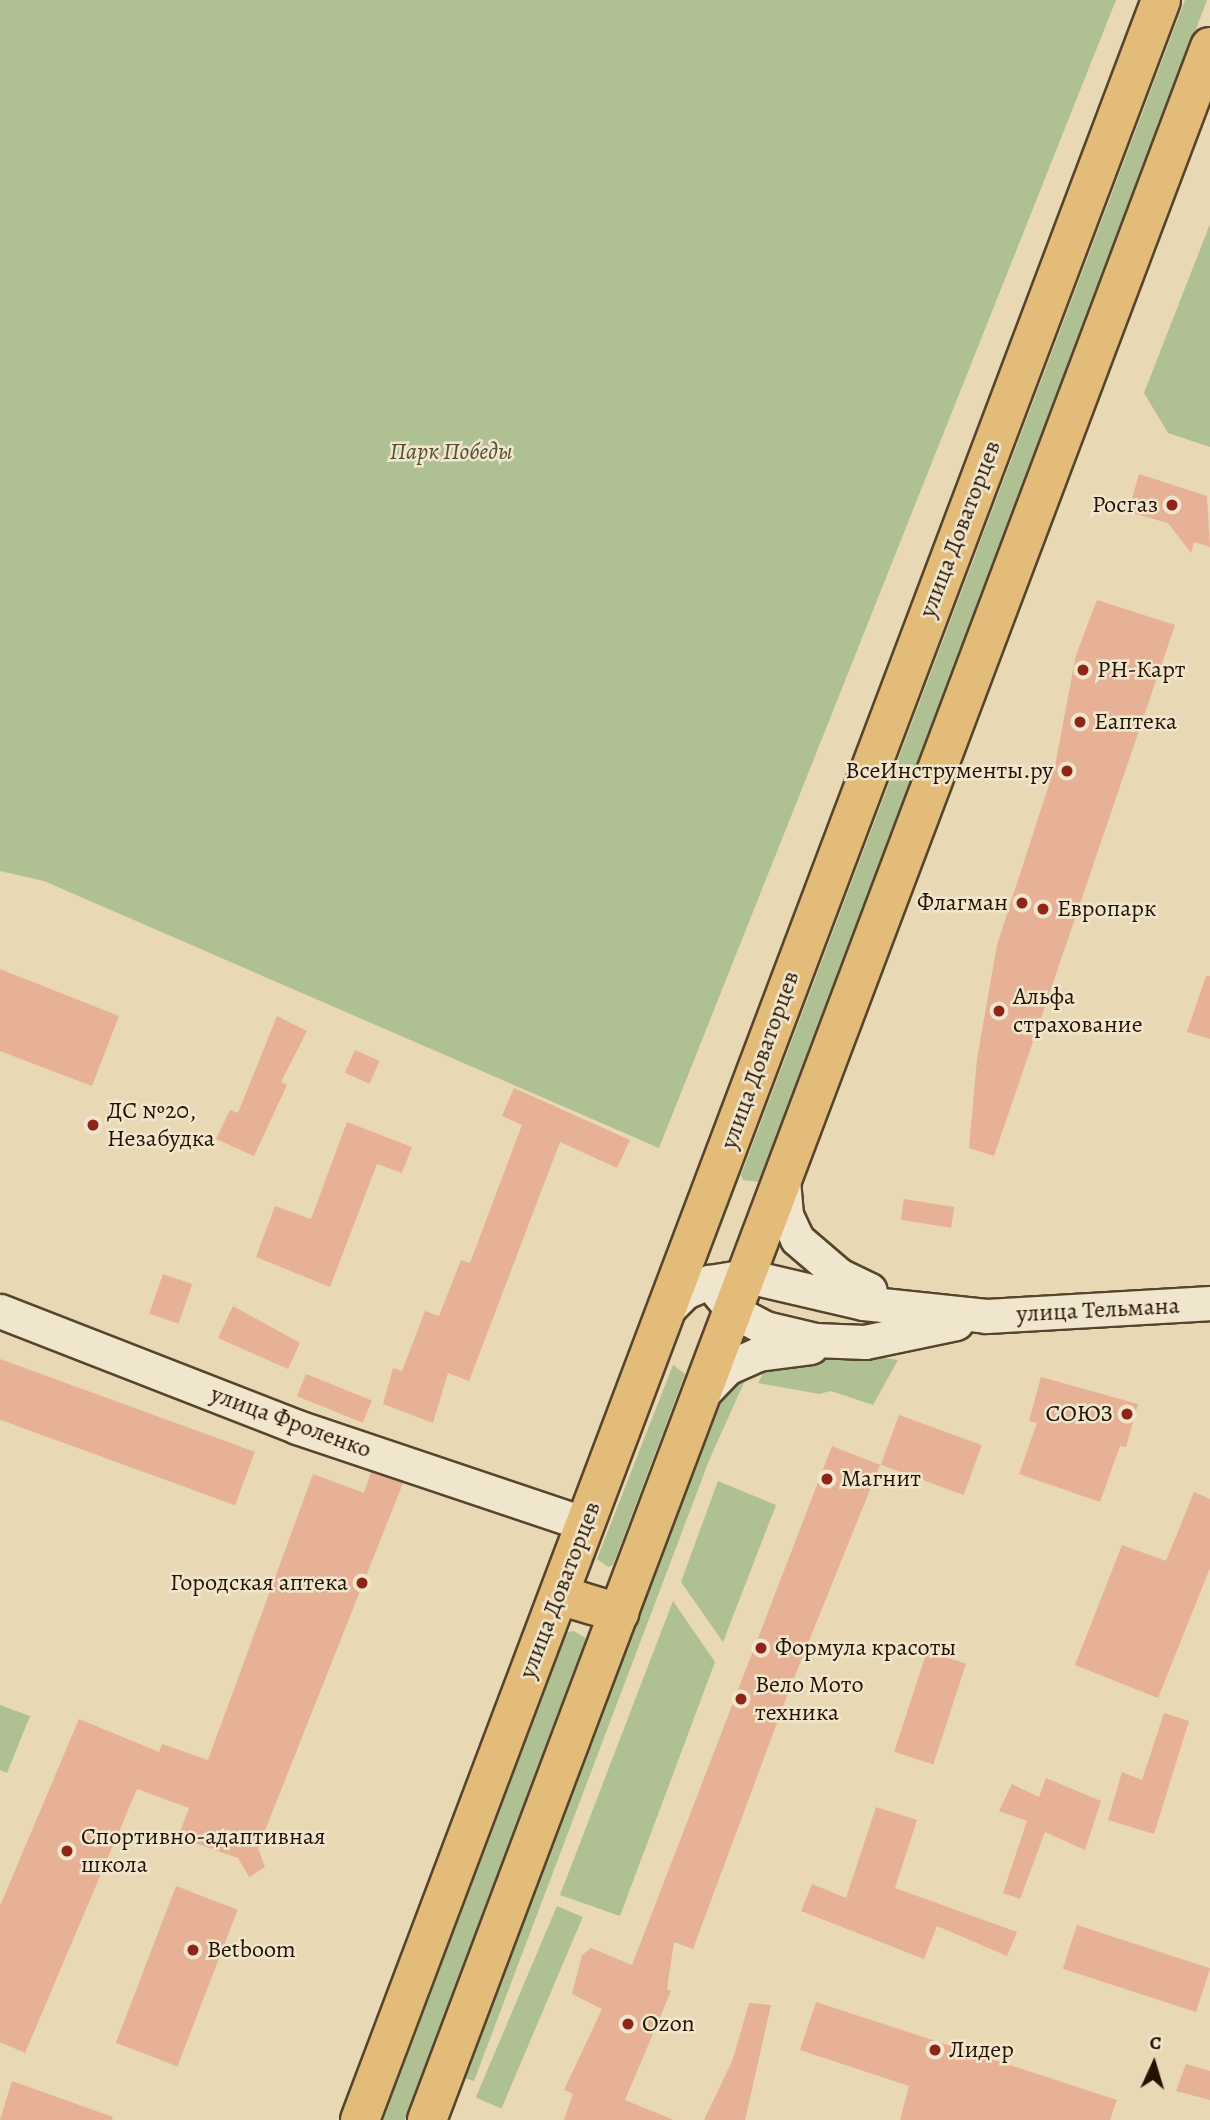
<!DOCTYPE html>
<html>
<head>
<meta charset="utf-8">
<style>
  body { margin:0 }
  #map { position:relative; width:1210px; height:2120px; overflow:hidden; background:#e8d9b4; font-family:Alegreya,serif }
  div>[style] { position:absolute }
  .green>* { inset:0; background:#afc092; transform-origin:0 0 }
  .building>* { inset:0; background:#e6b194; transform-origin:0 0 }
  .roads { filter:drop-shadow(2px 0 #56442d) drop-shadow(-2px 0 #56442d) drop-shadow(0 2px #56442d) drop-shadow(0 -2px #56442d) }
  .minor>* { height:33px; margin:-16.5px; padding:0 16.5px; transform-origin:16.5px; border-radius:16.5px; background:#f0e6ce }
  .major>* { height:38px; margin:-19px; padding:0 19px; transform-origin:19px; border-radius:19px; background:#e4bc7a }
  .dots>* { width:19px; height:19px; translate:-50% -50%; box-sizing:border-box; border:4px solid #f0e6ce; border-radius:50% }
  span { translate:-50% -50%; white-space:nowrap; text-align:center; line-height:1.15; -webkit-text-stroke:5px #f0e6ce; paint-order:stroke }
  .park-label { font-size:24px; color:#564f33; font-style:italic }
  .poi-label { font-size:24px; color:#261200 }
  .right { translate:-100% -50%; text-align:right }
  .left { translate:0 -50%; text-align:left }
  .street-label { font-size:24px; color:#261200 }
  .north { position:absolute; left:1119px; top:2029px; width:70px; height:70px; -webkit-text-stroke:5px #f0e6ce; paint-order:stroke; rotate:4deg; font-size:19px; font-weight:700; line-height:28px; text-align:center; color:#261200 }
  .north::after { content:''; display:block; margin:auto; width:24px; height:32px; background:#261200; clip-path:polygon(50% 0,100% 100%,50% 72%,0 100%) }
</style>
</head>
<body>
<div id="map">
  <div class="green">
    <div style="clip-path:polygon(0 0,1116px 0,659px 1148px,44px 881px,0 871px)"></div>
    <div style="clip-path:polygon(1185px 0,1207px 0,760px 1182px,743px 1180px,741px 1175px)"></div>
    <div style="clip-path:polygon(1210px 224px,1210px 447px,1168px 433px,1144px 393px)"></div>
    <div style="clip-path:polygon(865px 1355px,898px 1360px,873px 1405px,831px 1391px,819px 1394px,758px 1383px,767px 1366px)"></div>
    <div style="clip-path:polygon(673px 1365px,685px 1374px,613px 1565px,608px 1567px,597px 1559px)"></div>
    <div style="clip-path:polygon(752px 1365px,710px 1458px,474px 2081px,461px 2077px,709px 1407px)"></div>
    <div style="clip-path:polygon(718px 1481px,776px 1505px,723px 1642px,681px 1582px)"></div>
    <div style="clip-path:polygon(673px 1601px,715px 1662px,620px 1916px,560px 1895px)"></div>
    <div style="clip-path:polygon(574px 1631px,587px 1639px,405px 2120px,383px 2120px,567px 1632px)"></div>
    <div style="clip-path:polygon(0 1705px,30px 1716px,7px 1773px,0 1770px)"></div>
    <div style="left:557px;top:1906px;width:28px;height:208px;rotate:23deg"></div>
  </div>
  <div class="building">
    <div style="clip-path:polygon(1139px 474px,1207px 496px,1210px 547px,1194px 542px,1191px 553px,1168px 523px,1128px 512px)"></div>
    <div style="clip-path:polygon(1097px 600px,1175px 625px,994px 1156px,969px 1148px,977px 1059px,997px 945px,1055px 766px,1076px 655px)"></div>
    <div style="clip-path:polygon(0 969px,119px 1016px,92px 1086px,0 1051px)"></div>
    <div style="clip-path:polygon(1206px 976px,1210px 976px,1210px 1039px,1187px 1032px)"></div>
    <div style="clip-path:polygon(277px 1016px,307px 1031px,281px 1082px,287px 1085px,254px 1156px,216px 1139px,230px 1110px,238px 1113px)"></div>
    <div style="left:355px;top:1050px;width:27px;height:25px;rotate:24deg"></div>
    <div style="clip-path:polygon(514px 1088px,630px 1140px,617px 1168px,560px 1142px,469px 1381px,448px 1373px,433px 1423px,383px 1404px,393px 1368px,402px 1371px,425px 1311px,439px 1316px,461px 1260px,470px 1263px,522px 1125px,502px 1116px)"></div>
    <div style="clip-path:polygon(347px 1122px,412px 1147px,402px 1173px,377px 1164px,330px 1287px,256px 1257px,275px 1206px,311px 1219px)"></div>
    <div style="left:904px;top:1199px;width:51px;height:21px;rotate:9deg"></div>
    <div style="left:163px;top:1274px;width:31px;height:42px;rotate:19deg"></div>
    <div style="clip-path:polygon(233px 1306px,300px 1343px,288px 1369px,218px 1338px)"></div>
    <div style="left:0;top:1359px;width:271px;height:57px;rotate:20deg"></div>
    <div style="left:306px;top:1374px;width:71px;height:24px;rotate:22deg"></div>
    <div style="clip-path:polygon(1041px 1377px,1138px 1404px,1126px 1447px,1120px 1446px,1100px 1502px,1019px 1474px,1037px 1423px,1029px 1421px)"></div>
    <div style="left:899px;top:1415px;width:88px;height:53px;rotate:20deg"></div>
    <div style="clip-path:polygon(832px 1446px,880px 1465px,790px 1688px,693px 1949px,674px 1942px,667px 1989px,671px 1991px,625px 2100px,674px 2120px,564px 2120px,573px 2094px,564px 2090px,602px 2009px,572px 1994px,582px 1955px,591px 1948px,632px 1965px)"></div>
    <div style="clip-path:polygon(371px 1472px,403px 1483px,258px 1848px,265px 1867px,249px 1877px,238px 1858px,178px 1837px,189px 1808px,137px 1789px,25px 2053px,0 2042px,0 1906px,79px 1719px,159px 1752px,162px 1744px,208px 1760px,313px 1474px,364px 1493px)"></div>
    <div style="clip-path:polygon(1194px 1492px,1210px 1499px,1210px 1568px,1158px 1698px,1075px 1665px,1122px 1545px,1166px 1561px)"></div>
    <div style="left:927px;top:1651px;width:41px;height:106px;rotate:18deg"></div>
    <div style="clip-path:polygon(1164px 1713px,1189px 1721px,1154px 1834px,1108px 1820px,1122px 1772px,1142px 1780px)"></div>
    <div style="clip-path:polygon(1046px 1778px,1101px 1801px,1085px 1850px,1045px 1832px,1020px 1899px,1003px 1893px,1027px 1821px,999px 1811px,1012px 1784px,1039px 1797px)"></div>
    <div style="clip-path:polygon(876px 1807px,917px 1820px,895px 1888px,1017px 1932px,1007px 1956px,937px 1926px,924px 1959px,801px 1911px,812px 1884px,846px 1898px)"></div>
    <div style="left:176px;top:1886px;width:66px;height:168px;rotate:21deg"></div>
    <div style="left:1077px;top:1925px;width:140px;height:46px;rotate:18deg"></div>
    <div style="clip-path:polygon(816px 2002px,1117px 2100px,1110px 2120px,900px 2120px,909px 2086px,800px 2050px)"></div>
    <div style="clip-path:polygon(749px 2003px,771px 2005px,745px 2120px,704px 2120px,733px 2059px)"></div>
    <div style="clip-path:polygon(1186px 2064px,1210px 2071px,1210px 2100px,1176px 2091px)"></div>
    <div style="clip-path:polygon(12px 2081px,113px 2117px,112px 2120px,0 2120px)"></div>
  </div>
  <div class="roads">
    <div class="minor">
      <div style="left:783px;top:1180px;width:35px;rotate:85deg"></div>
      <div style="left:786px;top:1215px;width:26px;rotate:65deg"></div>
      <div style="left:797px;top:1239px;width:55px;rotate:40.6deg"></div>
      <div style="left:839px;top:1275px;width:34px;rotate:26deg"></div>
      <div style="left:716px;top:1290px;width:27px;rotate:51deg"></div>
      <div style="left:733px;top:1311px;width:36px;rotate:28deg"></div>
      <div style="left:765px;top:1328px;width:51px;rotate:13.5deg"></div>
      <div style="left:815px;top:1340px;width:50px;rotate:2.3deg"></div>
      <div style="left:865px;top:1342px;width:93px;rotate:-11.8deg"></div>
      <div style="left:0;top:1311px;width:319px;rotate:21.3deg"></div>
      <div style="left:297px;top:1427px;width:304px;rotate:18.6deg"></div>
      <div style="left:666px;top:1311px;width:27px;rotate:-45deg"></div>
      <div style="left:685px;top:1292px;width:26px;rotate:-23deg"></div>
      <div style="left:709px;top:1282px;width:38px;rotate:-9deg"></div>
      <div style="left:747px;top:1276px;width:119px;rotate:13.1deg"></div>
      <div style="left:863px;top:1303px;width:124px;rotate:6deg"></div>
      <div style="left:986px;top:1316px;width:224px;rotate:-3.3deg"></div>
      <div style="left:702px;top:1394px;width:36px;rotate:-46deg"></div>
      <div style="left:727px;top:1368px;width:34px;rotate:-24deg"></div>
      <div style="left:758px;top:1354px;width:53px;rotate:-7.5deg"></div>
    </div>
    <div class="major">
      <div style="left:559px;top:1595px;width:63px;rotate:16.7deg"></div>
      <div style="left:360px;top:2120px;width:2266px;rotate:-69.3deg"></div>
      <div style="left:427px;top:2120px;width:2216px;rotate:-69.31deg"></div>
    </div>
  </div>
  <div class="dots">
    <div style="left:1172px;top:505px;background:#8f2418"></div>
    <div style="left:1083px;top:670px;background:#8f2418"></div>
    <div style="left:1080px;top:722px;background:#8f2418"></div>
    <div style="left:1067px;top:771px;background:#8f2418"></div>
    <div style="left:1022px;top:903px;background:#8f2418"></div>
    <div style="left:1043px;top:909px;background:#8f2418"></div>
    <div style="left:999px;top:1011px;background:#8f2418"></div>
    <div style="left:93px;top:1125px;background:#8f2418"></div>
    <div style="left:1127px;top:1414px;background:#8f2418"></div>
    <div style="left:827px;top:1479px;background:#8f2418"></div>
    <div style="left:362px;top:1583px;background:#8f2418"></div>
    <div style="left:761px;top:1648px;background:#8f2418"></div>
    <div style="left:741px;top:1699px;background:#8f2418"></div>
    <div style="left:67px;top:1851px;background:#8f2418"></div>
    <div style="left:193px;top:1950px;background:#8f2418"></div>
    <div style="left:628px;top:2024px;background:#8f2418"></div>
    <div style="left:935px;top:2050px;background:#8f2418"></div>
  </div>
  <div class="park-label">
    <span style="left:451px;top:452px">Парк Победы</span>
  </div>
  <div class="poi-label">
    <span class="right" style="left:1158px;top:505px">Росгаз</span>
    <span class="left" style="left:1097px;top:670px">РН-Карт</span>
    <span class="left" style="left:1094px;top:722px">Еаптека</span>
    <span class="right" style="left:1053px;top:771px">ВсеИнструменты.ру</span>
    <span class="right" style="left:1008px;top:903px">Флагман</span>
    <span class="left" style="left:1057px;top:909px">Европарк</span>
    <span class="left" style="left:1013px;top:1011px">Альфа<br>страхование</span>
    <span class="left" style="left:107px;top:1125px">ДС №20,<br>Незабудка</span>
    <span class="right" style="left:1113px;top:1414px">СОЮЗ</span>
    <span class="left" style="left:841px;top:1479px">Магнит</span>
    <span class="right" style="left:348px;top:1583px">Городская аптека</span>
    <span class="left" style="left:775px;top:1648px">Формула красоты</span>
    <span class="left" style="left:755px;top:1699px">Вело Мото<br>техника</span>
    <span class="left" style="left:81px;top:1851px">Спортивно-адаптивная<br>школа</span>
    <span class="left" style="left:207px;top:1950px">Betboom</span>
    <span class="left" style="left:642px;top:2024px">Ozon</span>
    <span class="left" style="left:949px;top:2050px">Лидер</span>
  </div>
  <div class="street-label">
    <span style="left:960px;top:529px;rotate:-69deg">улица Доваторцев</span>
    <span style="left:760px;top:1060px;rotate:-70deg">улица Доваторцев</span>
    <span style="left:1098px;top:1310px;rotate:-3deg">улица Тельмана</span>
    <span style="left:291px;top:1422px;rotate:20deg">улица Фроленко</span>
    <span style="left:560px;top:1590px;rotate:-69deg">улица Доваторцев</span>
  </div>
  <div class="north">С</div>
</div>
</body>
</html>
